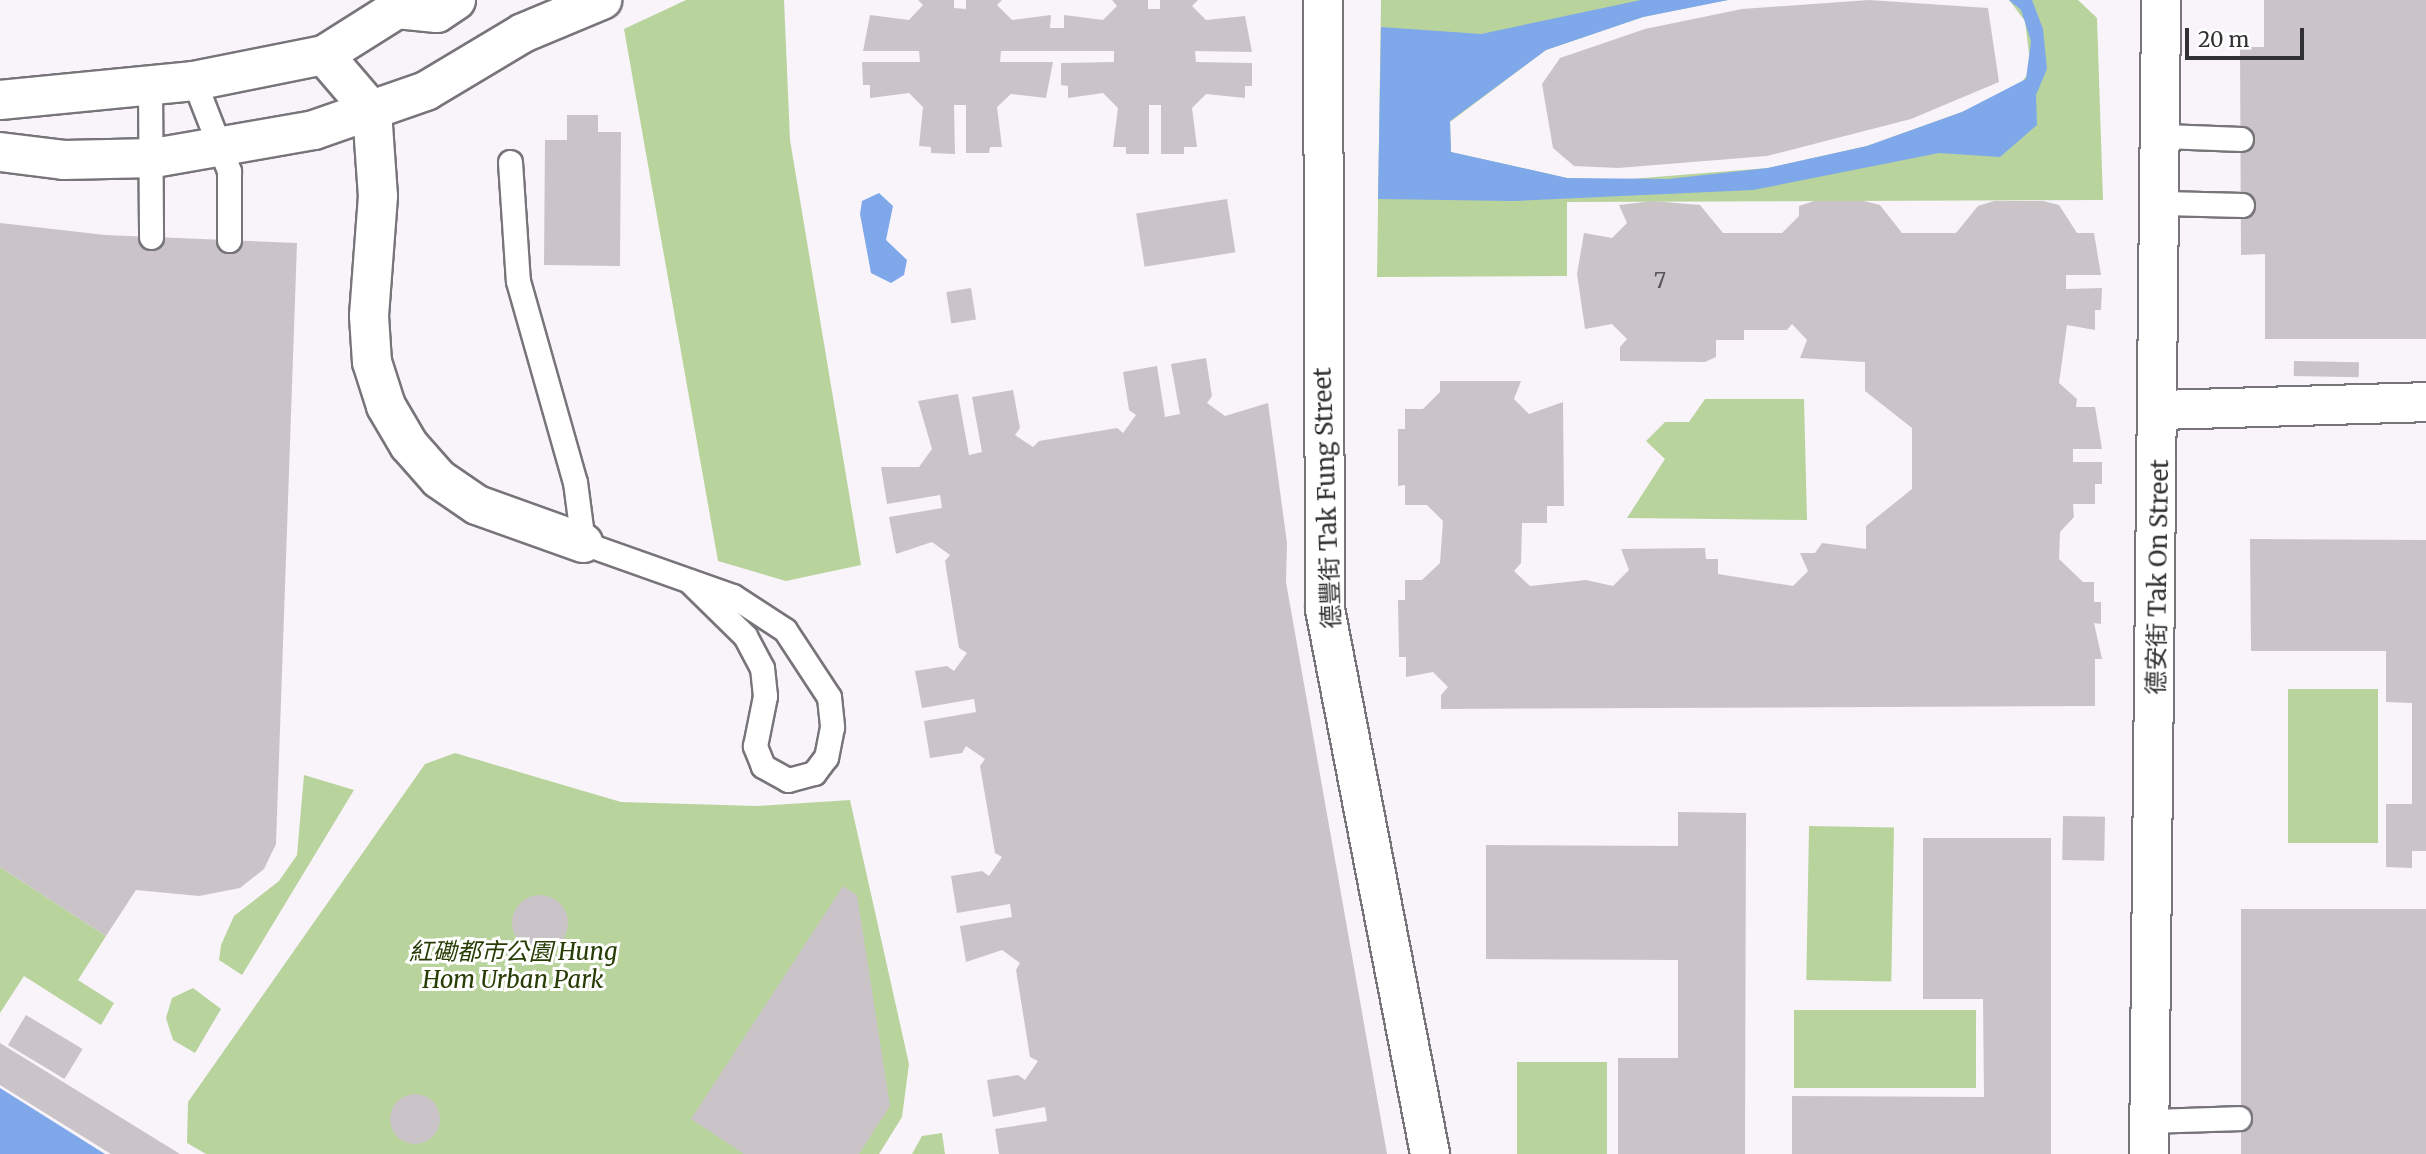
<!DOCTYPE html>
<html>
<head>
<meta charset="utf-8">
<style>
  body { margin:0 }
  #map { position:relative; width:2426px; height:1154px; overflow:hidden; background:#f8f4fa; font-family:Merriweather,"Noto Sans TC",serif }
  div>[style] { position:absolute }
  .green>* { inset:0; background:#b9d39d; transform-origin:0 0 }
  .water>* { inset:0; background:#7ea8ea }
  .building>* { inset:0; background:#cac4c8; transform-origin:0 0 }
  .round { border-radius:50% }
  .roads { filter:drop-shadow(2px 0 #78757a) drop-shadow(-2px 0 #78757a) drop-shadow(0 2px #78757a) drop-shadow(0 -2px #78757a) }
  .service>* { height:23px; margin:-11.5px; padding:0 11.5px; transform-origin:11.5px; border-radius:11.5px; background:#fff }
  .minor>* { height:38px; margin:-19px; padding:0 19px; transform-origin:19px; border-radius:19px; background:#fff }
  .tertiary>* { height:38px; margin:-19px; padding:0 19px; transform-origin:19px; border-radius:19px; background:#fff }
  span { translate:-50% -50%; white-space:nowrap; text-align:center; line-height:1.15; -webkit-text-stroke:6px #fff; paint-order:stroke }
  .number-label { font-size:21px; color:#575558 }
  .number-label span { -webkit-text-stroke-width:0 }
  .street-label { font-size:24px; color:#313032 }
  .park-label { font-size:24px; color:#283d05; font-style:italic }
  .scale { position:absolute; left:2185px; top:28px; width:119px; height:32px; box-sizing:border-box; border:4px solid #313032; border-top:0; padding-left:9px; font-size:21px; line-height:24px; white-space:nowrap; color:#313032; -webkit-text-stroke:5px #fff; paint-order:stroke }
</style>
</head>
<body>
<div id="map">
  <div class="green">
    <div style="clip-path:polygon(686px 0,784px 0,790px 140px,861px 565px,786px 581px,718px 561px,624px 29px)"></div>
    <div style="clip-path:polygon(1381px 0,1728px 0,1643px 17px,1546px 50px,1450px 122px,1451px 152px,1567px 178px,1618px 180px,1768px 168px,1867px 146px,1962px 112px,2019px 86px,2031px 69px,2025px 21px,2009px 0,2078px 0,2097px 18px,2103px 200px,1567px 202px,1567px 276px,1377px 277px)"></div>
    <div style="clip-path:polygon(1705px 399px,1804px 399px,1807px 520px,1627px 518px,1665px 459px,1646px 441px,1665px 422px,1689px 422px)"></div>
    <div style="left:2288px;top:689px;width:90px;height:154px"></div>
    <div style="clip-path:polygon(455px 753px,621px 802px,757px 806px,850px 800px,909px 1064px,902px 1117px,879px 1154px,206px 1154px,187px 1143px,188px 1102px,425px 764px)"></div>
    <div style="clip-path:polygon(304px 775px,354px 790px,242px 975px,219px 960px,221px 945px,234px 916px,279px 881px,297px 855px)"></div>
    <div style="left:1809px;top:826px;width:85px;height:154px;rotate:1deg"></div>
    <div style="clip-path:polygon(0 867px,106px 936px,78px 980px,114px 1003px,101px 1025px,24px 976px,0 1013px)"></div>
    <div style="clip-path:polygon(193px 988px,221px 1009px,195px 1053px,173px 1040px,166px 1018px,172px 998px)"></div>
    <div style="left:1794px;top:1010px;width:182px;height:78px"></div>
    <div style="left:1517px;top:1062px;width:90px;height:92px"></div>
    <div style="clip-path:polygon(942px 1133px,945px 1154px,912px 1154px,922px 1136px)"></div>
  </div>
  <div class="water">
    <div style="clip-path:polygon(1641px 0,1728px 0,1643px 17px,1546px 50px,1450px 121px,1451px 152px,1567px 178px,1668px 179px,1768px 168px,1867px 146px,1962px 112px,2026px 79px,2031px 41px,2021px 10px,2009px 0,2032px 0,2043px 29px,2047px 69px,2036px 95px,2037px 125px,2000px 157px,1939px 153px,1753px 190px,1513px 201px,1378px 199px,1381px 27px,1481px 34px)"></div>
    <div style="clip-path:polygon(879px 193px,893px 206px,886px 240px,907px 260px,904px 275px,891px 283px,871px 273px,860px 214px,862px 201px)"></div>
    <div style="clip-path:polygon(0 1088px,105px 1154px,0 1154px)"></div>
  </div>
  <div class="building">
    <div style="clip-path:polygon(918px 0,954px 0,954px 8px,966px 9px,966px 0,1002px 0,997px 5px,1012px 20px,1051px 15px,1050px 28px,1064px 28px,1064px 15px,1103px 20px,1117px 6px,1112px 0,1148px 0,1148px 9px,1160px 9px,1160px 0,1198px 0,1192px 6px,1206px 20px,1245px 16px,1252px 52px,1195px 51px,1196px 62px,1252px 63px,1252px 86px,1245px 86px,1245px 98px,1206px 94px,1192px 108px,1197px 147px,1184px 147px,1184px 154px,1161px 154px,1161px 105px,1149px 105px,1149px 154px,1126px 154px,1126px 147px,1113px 147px,1118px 108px,1103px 93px,1068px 98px,1068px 86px,1061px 85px,1061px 63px,1114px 62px,1114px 51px,1001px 51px,1000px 62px,1053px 62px,1046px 98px,1011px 94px,997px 107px,1002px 147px,990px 147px,989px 153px,966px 153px,966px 105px,954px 105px,955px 154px,931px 153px,931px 147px,919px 146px,923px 107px,909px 93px,870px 98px,870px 85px,863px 85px,862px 62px,920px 62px,919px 51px,863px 51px,870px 15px,909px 20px,923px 5px)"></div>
    <div style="clip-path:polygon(1869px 0,1988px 8px,1999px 82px,1911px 119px,1767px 156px,1618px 168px,1574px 166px,1553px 148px,1542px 84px,1560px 58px,1645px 29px,1742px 9px)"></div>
    <div style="clip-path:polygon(2264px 0,2426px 0,2426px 339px,2265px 339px,2265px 254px,2241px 255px,2240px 47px,2264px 47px)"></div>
    <div style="clip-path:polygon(567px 115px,598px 115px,598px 132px,621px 132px,620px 266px,544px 265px,545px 140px,567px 140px)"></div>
    <div style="left:1227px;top:199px;width:54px;height:92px;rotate:81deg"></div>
    <div style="clip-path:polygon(1653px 201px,1700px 205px,1723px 233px,1782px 233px,1799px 216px,1799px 206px,1814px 201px,1864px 201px,1880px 205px,1902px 233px,1956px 233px,1978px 206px,1994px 201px,2043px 201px,2059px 205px,2077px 233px,2094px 233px,2101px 275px,2066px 275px,2066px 289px,2102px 288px,2101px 310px,2095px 310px,2095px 330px,2067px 325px,2059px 383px,2077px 399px,2076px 407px,2095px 407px,2102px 449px,2073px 449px,2073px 462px,2102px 462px,2102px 484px,2095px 484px,2095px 504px,2073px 504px,2074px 517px,2060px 532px,2059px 559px,2083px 582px,2094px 582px,2094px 602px,2101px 602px,2101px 624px,2094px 623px,2102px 659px,2095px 659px,2095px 706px,1441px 709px,1441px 695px,1448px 687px,1433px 672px,1406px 677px,1406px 657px,1399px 657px,1398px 600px,1405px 600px,1405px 580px,1422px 580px,1440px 563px,1443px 521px,1427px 505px,1405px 505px,1405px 485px,1398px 486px,1398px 429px,1405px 429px,1405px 409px,1423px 409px,1440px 392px,1440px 381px,1521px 381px,1514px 399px,1529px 414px,1563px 402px,1564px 506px,1547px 506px,1547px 523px,1522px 523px,1521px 563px,1514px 571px,1530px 586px,1586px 580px,1613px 586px,1629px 570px,1621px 549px,1705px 548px,1706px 559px,1718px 559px,1718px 574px,1793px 586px,1808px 571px,1800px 553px,1815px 553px,1822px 543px,1866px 549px,1866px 526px,1912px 489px,1912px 428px,1865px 391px,1865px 362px,1800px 358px,1807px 340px,1792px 324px,1787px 330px,1744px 330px,1744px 340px,1716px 340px,1716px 357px,1705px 362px,1620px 361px,1620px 347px,1627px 339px,1612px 324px,1585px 329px,1577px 274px,1584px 233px,1612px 238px,1627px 223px,1619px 205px)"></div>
    <div style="clip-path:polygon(0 223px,105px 235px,297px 243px,276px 844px,264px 869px,240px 888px,199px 896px,136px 890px,106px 936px,0 867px)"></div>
    <div style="left:971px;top:288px;width:32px;height:25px;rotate:81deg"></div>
    <div style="clip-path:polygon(1206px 358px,1212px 396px,1207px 403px,1225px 416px,1268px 403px,1287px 543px,1286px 582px,1387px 1154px,999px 1154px,995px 1129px,1047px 1121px,1045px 1107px,993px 1117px,987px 1080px,1018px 1075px,1025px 1080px,1038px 1061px,1030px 1057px,1016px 970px,1020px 963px,1002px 950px,966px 962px,960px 926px,1012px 917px,1010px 904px,957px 913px,951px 876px,982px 871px,989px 876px,1002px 857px,995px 853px,980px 766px,985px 759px,966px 746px,962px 753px,930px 758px,924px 721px,976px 712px,974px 699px,922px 708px,915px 671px,947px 666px,954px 671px,967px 653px,959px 648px,952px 605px,945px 561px,950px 555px,932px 542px,896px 554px,889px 517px,942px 508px,940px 495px,887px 504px,881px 467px,919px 467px,932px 449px,918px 401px,958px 394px,969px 455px,982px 452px,972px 397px,1013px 390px,1020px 428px,1015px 435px,1033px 447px,1039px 441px,1117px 428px,1123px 433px,1136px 415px,1129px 410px,1123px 372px,1157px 366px,1165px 417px,1180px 414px,1171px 364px)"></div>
    <div style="left:2294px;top:361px;width:65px;height:15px;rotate:1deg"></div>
    <div style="clip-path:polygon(2250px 539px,2426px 540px,2426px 851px,2412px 851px,2412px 868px,2386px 867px,2386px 804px,2412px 804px,2412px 703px,2386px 702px,2386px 651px,2251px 651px)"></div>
    <div style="clip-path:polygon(1678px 812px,1746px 813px,1745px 1154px,1618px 1154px,1618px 1058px,1678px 1058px,1678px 960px,1486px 959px,1486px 845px,1678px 846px)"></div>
    <div style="left:2063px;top:816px;width:42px;height:44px;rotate:1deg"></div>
    <div style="clip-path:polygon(1923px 838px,2051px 838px,2051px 1154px,1792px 1154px,1792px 1096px,1984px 1097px,1983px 999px,1923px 999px)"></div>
    <div style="clip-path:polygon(843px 886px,857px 895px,890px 1106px,859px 1154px,744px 1154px,691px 1119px)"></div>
    <div class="round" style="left:512px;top:895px;width:56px;height:56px"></div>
    <div style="left:2241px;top:909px;width:185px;height:245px"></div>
    <div style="left:26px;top:1015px;width:66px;height:35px;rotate:31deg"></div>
    <div style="clip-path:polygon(0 1043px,180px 1154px,111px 1154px,0 1085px)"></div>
    <div class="round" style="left:390px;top:1094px;width:50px;height:50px"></div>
  </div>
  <div class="roads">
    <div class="service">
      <div style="left:194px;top:81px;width:97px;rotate:68.7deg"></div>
      <div style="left:229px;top:171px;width:69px;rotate:90deg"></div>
      <div style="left:150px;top:86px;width:151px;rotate:89.6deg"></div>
      <div style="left:2164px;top:136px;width:77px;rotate:2.2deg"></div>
      <div style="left:510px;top:162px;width:119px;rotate:86.2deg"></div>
      <div style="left:518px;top:281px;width:209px;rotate:74.2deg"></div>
      <div style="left:575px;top:482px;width:62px;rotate:82.5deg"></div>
      <div style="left:583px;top:543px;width:159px;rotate:19.5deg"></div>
      <div style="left:733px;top:596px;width:62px;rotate:33.2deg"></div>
      <div style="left:785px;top:630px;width:80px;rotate:56.7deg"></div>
      <div style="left:829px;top:697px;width:30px;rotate:84deg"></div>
      <div style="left:832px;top:727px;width:31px;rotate:101deg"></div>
      <div style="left:826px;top:757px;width:20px;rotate:127deg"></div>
      <div style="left:814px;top:773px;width:27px;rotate:165deg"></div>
      <div style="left:788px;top:780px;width:29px;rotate:-151deg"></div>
      <div style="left:763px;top:766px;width:22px;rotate:-112deg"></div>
      <div style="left:755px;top:746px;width:51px;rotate:-78.7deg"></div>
      <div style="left:765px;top:696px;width:28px;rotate:-96deg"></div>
      <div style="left:762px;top:668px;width:36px;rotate:-118deg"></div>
      <div style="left:745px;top:636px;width:78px;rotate:-135.5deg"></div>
      <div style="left:2164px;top:203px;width:78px;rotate:1.5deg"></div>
      <div style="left:2150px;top:1121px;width:89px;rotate:-1.9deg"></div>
    </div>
    <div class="minor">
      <div style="left:1323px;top:0;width:609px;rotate:89.81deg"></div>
      <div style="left:1325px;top:609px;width:555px;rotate:79.09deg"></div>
      <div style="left:372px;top:111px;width:85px;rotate:86deg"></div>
      <div style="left:378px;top:196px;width:120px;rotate:94.3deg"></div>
      <div style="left:369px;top:316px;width:46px;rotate:86.3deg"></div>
      <div style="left:372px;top:362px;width:46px;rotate:72.3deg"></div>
      <div style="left:386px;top:406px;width:45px;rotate:59.5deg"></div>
      <div style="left:409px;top:445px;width:45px;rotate:48.6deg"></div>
      <div style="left:439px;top:479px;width:46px;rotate:34.4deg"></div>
      <div style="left:477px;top:505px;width:113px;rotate:19.7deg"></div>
      <div style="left:2161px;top:410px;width:265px;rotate:-1.7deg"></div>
      <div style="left:2149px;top:1154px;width:1154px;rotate:-89.4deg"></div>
    </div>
    <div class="tertiary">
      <div style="left:324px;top:55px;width:74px;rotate:49.4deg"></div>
      <div style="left:0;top:100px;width:195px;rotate:-5.6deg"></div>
      <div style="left:194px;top:81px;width:133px;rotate:-11.3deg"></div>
      <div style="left:324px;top:55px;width:86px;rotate:-32.2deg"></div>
      <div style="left:397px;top:9px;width:40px;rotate:5.7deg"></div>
      <div style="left:437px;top:13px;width:23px;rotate:-34deg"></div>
      <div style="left:0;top:152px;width:64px;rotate:7.1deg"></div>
      <div style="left:64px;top:160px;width:90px;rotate:-1.3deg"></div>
      <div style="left:154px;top:158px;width:162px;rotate:-9.9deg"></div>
      <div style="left:314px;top:130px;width:119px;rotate:-19.2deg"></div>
      <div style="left:426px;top:91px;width:113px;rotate:-30.9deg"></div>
      <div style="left:523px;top:33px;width:86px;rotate:-22.7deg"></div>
    </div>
  </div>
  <div class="number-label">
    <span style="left:1660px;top:281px">7</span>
  </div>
  <div class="street-label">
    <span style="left:1327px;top:498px;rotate:-92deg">德豐街 Tak Fung Street</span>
    <span style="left:2158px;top:577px;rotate:-89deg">德安街 Tak On Street</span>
  </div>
  <div class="park-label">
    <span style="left:513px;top:966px">紅磡都市公園 Hung<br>Hom Urban Park</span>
  </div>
  <div class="scale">20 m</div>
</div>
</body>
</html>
